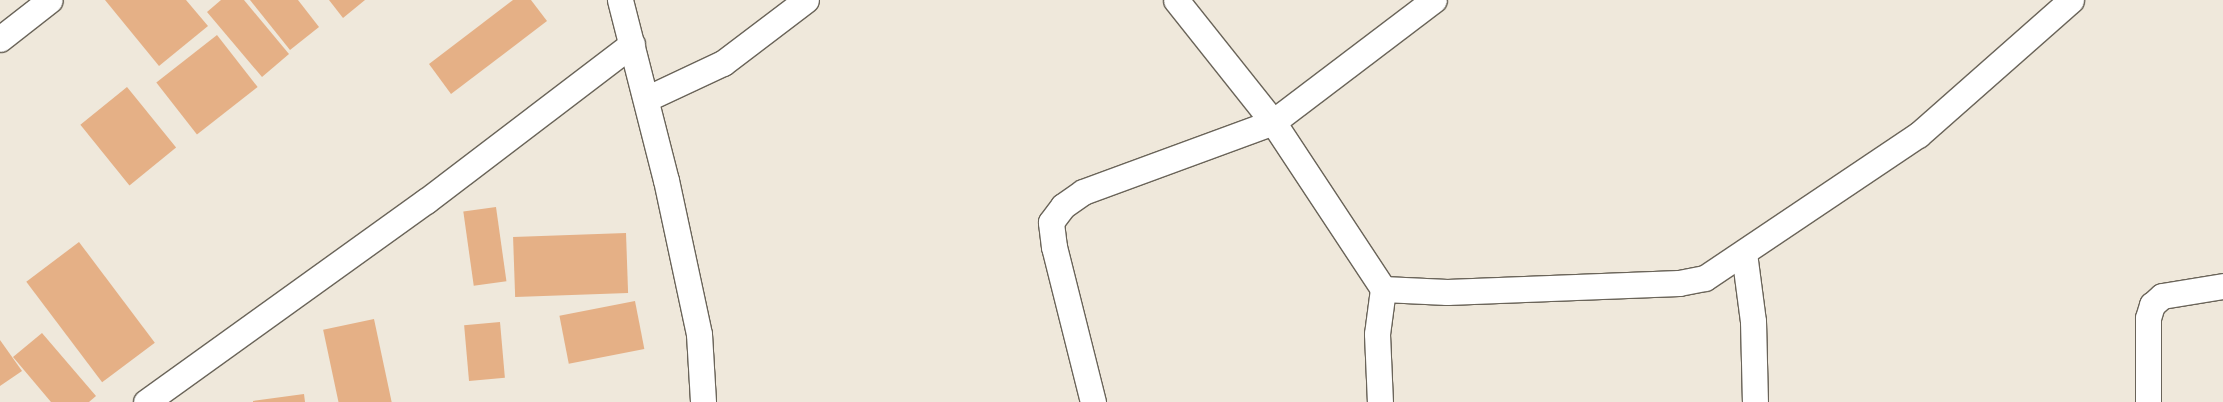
<!DOCTYPE html>
<html>
<head>
<meta charset="utf-8">
<style>
  body { margin:0 }
  #map { position:relative; width:2223px; height:402px; overflow:hidden; background:#efe8db; font-family:Arial,sans-serif }
  div>[style] { position:absolute }
  .building>* { inset:0; background:#e5b086; transform-origin:0 0 }
  .roads { filter:drop-shadow(1px 0 #6a6459) drop-shadow(-1px 0 #6a6459) drop-shadow(0 1px #6a6459) drop-shadow(0 -1px #6a6459) }
  .street>* { height:25px; margin:-12.5px; padding:0 12.5px; transform-origin:12.5px; border-radius:12.5px; background:#fff }
  span { translate:-50% -50%; white-space:nowrap; text-align:center; line-height:1.15; -webkit-text-stroke:4px #fcf5e9; paint-order:stroke }
</style>
</head>
<body>
<div id="map">
  <div class="building">
    <div style="clip-path:polygon(105px 0,186px 0,208px 26px,159px 66px)"></div>
    <div style="clip-path:polygon(221px 0,244px 0,289px 54px,262px 77px,207px 12px)"></div>
    <div style="clip-path:polygon(250px 0,298px 0,319px 27px,290px 50px)"></div>
    <div style="clip-path:polygon(329px 0,365px 0,343px 18px)"></div>
    <div style="clip-path:polygon(513px 0,531px 0,547px 21px,451px 94px,429px 64px)"></div>
    <div style="left:217px;top:35px;width:66px;height:77px;rotate:52deg"></div>
    <div style="left:127px;top:87px;width:78px;height:60px;rotate:51deg"></div>
    <div style="left:496px;top:207px;width:75px;height:33px;rotate:82deg"></div>
    <div style="left:626px;top:233px;width:60px;height:113px;rotate:88deg"></div>
    <div style="left:79px;top:242px;width:126px;height:66px;rotate:53deg"></div>
    <div style="left:635px;top:301px;width:49px;height:77px;rotate:79deg"></div>
    <div style="left:374px;top:319px;width:85px;height:52px;rotate:78deg"></div>
    <div style="left:500px;top:322px;width:56px;height:36px;rotate:85deg"></div>
    <div style="clip-path:polygon(42px 333px,96px 396px,89px 402px,51px 402px,13px 357px)"></div>
    <div style="clip-path:polygon(0 340px,22px 371px,0 386px)"></div>
    <div style="clip-path:polygon(304px 394px,305px 402px,253px 402px,253px 401px)"></div>
  </div>
  <div class="roads">
    <div class="street">
      <div style="left:620px;top:0;width:186px;rotate:75.7deg"></div>
      <div style="left:666px;top:180px;width:157px;rotate:77.9deg"></div>
      <div style="left:699px;top:334px;width:68px;rotate:86.6deg"></div>
      <div style="left:1176px;top:0;width:156px;rotate:51.5deg"></div>
      <div style="left:1273px;top:122px;width:200px;rotate:56.6deg"></div>
      <div style="left:1383px;top:289px;width:45px;rotate:97.6deg"></div>
      <div style="left:1377px;top:334px;width:68px;rotate:87.5deg"></div>
      <div style="left:0;top:39px;width:63px;rotate:-38deg"></div>
      <div style="left:646px;top:99px;width:85px;rotate:-25.1deg"></div>
      <div style="left:723px;top:63px;width:104px;rotate:-37.2deg"></div>
      <div style="left:1744px;top:253px;width:69px;rotate:82.5deg"></div>
      <div style="left:1753px;top:321px;width:81px;rotate:88.6deg"></div>
      <div style="left:1383px;top:289px;width:64px;rotate:2.7deg"></div>
      <div style="left:1447px;top:292px;width:232px;rotate:-2.2deg"></div>
      <div style="left:1679px;top:283px;width:26px;rotate:-11deg"></div>
      <div style="left:1705px;top:278px;width:257px;rotate:-33.9deg"></div>
      <div style="left:1918px;top:135px;width:204px;rotate:-41.4deg"></div>
      <div style="left:146px;top:402px;width:345px;rotate:-35.7deg"></div>
      <div style="left:426px;top:201px;width:259px;rotate:-37.3deg"></div>
      <div style="left:1093px;top:402px;width:160px;rotate:-104.1deg"></div>
      <div style="left:1054px;top:247px;width:25px;rotate:-97deg"></div>
      <div style="left:1051px;top:222px;width:20px;rotate:-53deg"></div>
      <div style="left:1063px;top:206px;width:24px;rotate:-35deg"></div>
      <div style="left:1083px;top:192px;width:202px;rotate:-20.2deg"></div>
      <div style="left:1273px;top:122px;width:202px;rotate:-37.2deg"></div>
      <div style="left:2148px;top:402px;width:84px;rotate:-90deg"></div>
      <div style="left:2148px;top:318px;width:14px;rotate:-73deg"></div>
      <div style="left:2152px;top:305px;width:13px;rotate:-42deg"></div>
      <div style="left:2162px;top:296px;width:62px;rotate:-9.3deg"></div>
    </div>
  </div>
</div>
</body>
</html>
